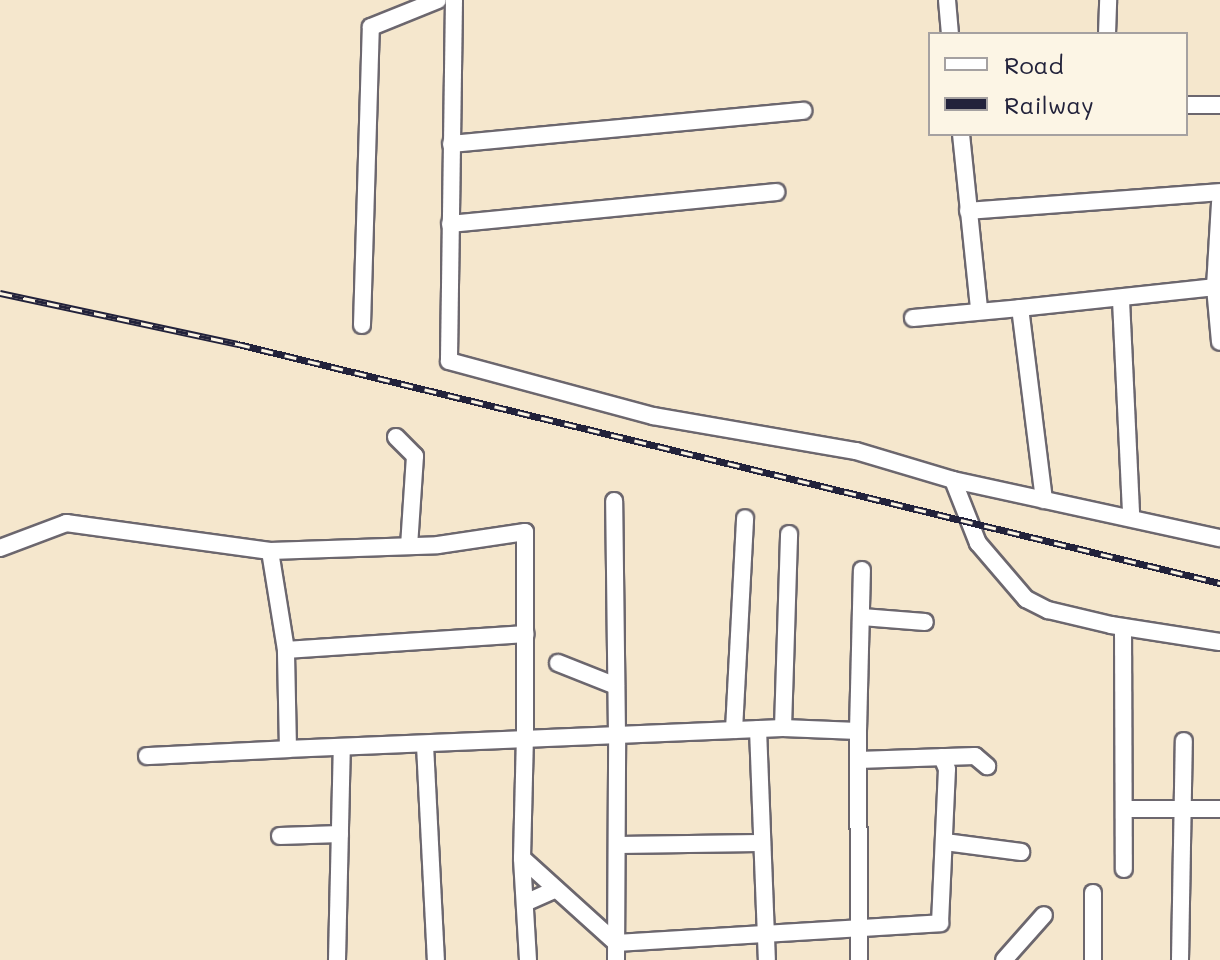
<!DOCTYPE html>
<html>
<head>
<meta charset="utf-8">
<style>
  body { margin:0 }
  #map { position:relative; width:1220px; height:960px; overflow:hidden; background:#f5e7cd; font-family:Mali,sans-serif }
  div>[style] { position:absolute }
  .roads { filter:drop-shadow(2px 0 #6c676e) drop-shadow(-2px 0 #6c676e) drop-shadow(0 2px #6c676e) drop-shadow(0 -2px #6c676e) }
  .minor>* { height:16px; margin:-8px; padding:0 8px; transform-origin:8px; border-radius:8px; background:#fff }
  .rail>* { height:7px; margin-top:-3.5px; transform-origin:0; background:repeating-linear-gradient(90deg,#fcf5e5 0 12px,#22223b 0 24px); box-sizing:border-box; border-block:2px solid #22223b }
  span { translate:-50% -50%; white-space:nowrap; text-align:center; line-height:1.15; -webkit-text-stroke:6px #fcf5e5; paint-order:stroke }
  .legend { position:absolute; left:928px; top:32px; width:260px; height:104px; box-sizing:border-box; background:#fcf5e5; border:2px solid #a5a1a1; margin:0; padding:10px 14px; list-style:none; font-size:24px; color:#22223b }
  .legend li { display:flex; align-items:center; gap:16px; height:40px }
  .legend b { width:40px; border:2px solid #a5a1a1 }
</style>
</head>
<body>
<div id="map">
  <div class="roads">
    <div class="minor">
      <div style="left:454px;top:0;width:361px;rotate:90.8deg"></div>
      <div style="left:449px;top:361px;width:211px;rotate:15.1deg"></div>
      <div style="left:653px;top:416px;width:206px;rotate:9.8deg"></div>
      <div style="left:856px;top:451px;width:101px;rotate:16.6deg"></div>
      <div style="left:953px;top:480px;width:273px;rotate:12.3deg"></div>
      <div style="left:947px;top:0;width:34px;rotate:85deg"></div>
      <div style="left:1107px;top:34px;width:34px;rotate:-88deg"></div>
      <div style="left:1186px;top:105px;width:34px"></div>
      <div style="left:961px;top:134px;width:176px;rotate:84.1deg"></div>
      <div style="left:451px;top:144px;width:354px;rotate:-5.4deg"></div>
      <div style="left:968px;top:211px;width:253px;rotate:-4.3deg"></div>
      <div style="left:450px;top:224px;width:328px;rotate:-5.6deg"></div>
      <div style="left:1215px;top:287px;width:55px;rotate:84.8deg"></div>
      <div style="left:1121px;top:300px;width:216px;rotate:87.3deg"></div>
      <div style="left:913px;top:318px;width:107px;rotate:-5.3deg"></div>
      <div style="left:362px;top:325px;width:298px;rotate:-88.3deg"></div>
      <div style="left:371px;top:27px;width:72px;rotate:-21.9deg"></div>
      <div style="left:396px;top:437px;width:27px;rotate:45deg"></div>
      <div style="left:415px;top:456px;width:90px;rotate:93.8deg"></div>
      <div style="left:953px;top:480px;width:68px;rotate:68.4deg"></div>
      <div style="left:978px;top:543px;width:74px;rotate:49.4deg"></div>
      <div style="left:1026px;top:599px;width:25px;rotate:27deg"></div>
      <div style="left:1048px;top:610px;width:65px;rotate:13.4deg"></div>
      <div style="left:1111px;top:625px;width:110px;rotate:8.9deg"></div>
      <div style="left:1044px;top:500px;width:193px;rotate:-97.1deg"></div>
      <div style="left:1020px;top:308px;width:196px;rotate:-6.1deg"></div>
      <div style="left:1215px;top:287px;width:85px;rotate:-86.6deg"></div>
      <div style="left:0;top:548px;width:71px;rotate:-20.7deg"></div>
      <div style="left:66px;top:523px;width:206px;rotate:7.8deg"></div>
      <div style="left:862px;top:617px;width:63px;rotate:4.5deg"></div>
      <div style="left:1123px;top:627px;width:242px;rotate:89.8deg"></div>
      <div style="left:286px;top:650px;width:240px;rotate:-3.8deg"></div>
      <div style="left:558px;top:663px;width:62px;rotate:21.6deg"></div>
      <div style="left:783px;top:728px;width:194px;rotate:-88.2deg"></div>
      <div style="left:758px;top:729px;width:231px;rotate:87.8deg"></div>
      <div style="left:734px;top:730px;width:212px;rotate:-87deg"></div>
      <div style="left:858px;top:731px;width:161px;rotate:-88.6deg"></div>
      <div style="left:425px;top:745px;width:215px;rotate:87.1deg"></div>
      <div style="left:147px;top:756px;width:141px;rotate:-2.8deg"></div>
      <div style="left:858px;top:760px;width:117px;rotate:-2deg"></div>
      <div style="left:975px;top:756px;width:16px;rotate:40deg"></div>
      <div style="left:1125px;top:809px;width:95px"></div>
      <div style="left:280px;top:836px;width:60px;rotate:-1.9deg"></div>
      <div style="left:945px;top:842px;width:77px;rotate:7.5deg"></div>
      <div style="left:618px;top:845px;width:141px;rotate:-0.8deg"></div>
      <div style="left:522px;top:858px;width:127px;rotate:42.1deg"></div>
      <div style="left:616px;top:943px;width:325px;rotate:-3.5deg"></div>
      <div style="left:940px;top:923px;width:154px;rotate:-87.4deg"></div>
      <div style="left:947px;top:769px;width:13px;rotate:-113deg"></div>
      <div style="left:1093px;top:893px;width:67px;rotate:90deg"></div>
      <div style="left:525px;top:903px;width:34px;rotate:-24deg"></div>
      <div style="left:337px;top:960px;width:213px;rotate:-88.7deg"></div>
      <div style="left:528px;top:960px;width:102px;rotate:-93.4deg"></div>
      <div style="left:522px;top:858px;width:119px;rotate:-88.6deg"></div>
      <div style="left:525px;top:739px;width:237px;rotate:177.6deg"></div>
      <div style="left:288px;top:749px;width:99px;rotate:-91.2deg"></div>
      <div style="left:286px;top:650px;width:100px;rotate:-99.2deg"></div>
      <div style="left:270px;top:551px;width:168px;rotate:-2deg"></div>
      <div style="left:438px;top:545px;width:88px;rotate:-8.5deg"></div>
      <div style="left:525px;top:532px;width:207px;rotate:90deg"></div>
      <div style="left:525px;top:739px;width:92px;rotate:-2.5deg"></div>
      <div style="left:617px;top:735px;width:234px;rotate:-90.7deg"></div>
      <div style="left:616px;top:960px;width:225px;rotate:-89.7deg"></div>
      <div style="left:617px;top:735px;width:166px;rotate:-2.4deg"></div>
      <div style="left:783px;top:728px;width:75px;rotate:2.3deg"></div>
      <div style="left:858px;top:731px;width:229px;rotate:89.7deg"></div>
      <div style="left:1004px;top:960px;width:60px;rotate:-48.4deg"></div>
      <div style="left:1180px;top:960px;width:219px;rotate:-89deg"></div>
    </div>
  </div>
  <div class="rail">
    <div style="left:0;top:293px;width:243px;rotate:12.1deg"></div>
    <div style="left:238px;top:344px;width:1011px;rotate:13.68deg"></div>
  </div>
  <ul class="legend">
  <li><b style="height:10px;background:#fff"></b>Road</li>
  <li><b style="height:10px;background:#22223b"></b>Railway</li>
  </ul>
</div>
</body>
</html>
